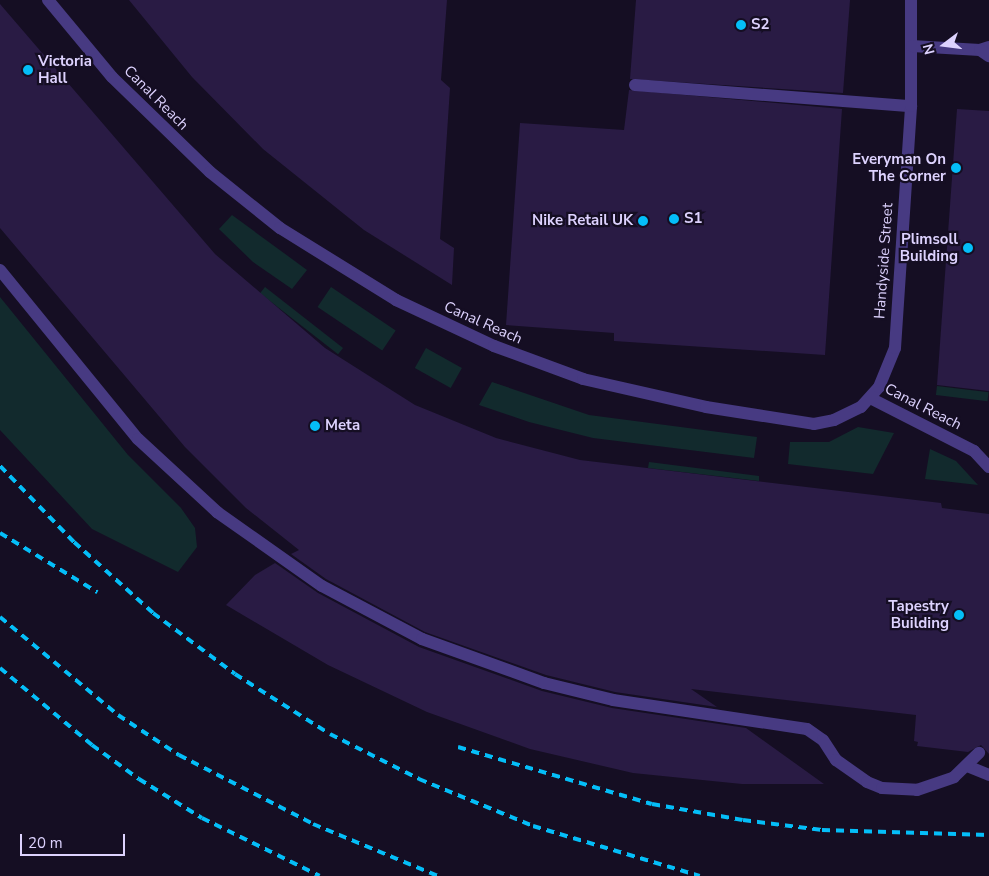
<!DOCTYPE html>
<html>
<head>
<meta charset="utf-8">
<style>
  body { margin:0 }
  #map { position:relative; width:989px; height:876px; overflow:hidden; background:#150e23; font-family:"Nunito Sans",sans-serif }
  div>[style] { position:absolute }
  .green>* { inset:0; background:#122a2d; transform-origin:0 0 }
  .building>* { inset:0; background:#291b44 }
  .lane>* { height:12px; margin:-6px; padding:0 6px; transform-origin:6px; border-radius:6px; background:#473a82 }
  .street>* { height:12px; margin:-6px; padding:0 6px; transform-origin:6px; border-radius:6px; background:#473a82 }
  .rail>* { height:4px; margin-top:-2px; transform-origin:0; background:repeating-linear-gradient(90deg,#04bef8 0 8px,transparent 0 14px) }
  .dots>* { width:14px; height:14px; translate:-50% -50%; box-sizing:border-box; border:2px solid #150e23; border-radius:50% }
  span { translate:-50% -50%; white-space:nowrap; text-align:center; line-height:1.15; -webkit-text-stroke:4.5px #150e23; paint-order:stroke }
  .poi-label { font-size:15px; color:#ddd2fe; font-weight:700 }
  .left { translate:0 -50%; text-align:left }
  .right { translate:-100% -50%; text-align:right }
  .street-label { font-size:15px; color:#ddd2fe }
  .north { position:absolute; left:919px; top:20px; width:50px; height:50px; -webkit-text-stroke:4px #150e23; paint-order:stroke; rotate:255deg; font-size:14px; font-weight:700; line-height:20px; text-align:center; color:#ddd2fe }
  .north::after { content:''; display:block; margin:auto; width:18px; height:22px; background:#ddd2fe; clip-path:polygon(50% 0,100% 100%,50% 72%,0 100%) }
  .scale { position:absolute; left:20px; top:834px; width:105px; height:22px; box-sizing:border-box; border:2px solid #ddd2fe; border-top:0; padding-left:6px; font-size:15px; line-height:18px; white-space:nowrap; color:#ddd2fe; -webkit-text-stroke:4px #150e23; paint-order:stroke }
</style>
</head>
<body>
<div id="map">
  <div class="green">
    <div style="clip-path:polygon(232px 215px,307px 270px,292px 289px,253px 262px,219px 229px)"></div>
    <div style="left:265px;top:287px;width:99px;height:8px;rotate:38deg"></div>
    <div style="left:331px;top:287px;width:78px;height:24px;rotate:34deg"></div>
    <div style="clip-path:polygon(0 297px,128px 455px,181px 508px,195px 528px,197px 547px,178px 572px,92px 529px,0 430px)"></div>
    <div style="left:426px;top:348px;width:41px;height:23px;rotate:29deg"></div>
    <div style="clip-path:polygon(492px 382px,589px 415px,757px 437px,754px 458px,593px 438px,529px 422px,479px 405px)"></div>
    <div style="left:937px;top:386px;width:52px;height:9px;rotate:7deg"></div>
    <div style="clip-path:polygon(858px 427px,894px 433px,873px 474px,788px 464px,790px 442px,829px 442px)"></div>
    <div style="clip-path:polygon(930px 449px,956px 461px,978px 485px,925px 479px)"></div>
    <div style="clip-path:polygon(649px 462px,759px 476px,759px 481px,648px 468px)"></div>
  </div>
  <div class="building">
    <div style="clip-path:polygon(129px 0,447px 0,441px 80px,450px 88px,440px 239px,454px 248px,452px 285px,364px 230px,263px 149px,192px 77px)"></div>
    <div style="clip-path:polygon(636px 0,850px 0,843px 93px,630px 79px)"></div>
    <div style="clip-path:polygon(0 4px,215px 254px,325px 348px,415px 405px,496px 438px,580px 460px,941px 503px,942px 508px,989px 514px,989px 754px,981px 745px,968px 752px,917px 746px,918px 742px,914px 741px,916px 715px,691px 689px,717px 707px,615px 692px,546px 675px,425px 632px,326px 579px,291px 554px,299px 550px,246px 508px,185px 447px,0 228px)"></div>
    <div style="clip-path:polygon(629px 90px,842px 109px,825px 355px,614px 341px,614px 333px,506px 325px,520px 123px,624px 130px)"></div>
    <div style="clip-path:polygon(957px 109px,989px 111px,989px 391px,937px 385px)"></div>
    <div style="clip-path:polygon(275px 563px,318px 593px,419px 647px,542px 691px,612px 708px,746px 728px,824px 784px,742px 784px,633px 773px,530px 749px,427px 712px,328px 665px,226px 605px,255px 575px)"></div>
  </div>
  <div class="lane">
    <div style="left:635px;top:85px;width:277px;rotate:4.4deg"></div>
    <div style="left:870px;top:398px;width:117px;rotate:27deg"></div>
    <div style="left:974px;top:451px;width:22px;rotate:47deg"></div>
    <div style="left:967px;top:766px;width:24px;rotate:22deg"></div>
    <div style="left:917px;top:790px;width:39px;rotate:-19deg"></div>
    <div style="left:954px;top:777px;width:35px;rotate:-44deg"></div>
  </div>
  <div class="street">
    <div style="left:48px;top:0;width:100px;rotate:50.3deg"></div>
    <div style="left:112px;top:77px;width:136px;rotate:44.1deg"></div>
    <div style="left:210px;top:172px;width:90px;rotate:38.7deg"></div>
    <div style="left:280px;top:228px;width:137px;rotate:31.8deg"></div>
    <div style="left:396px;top:300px;width:108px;rotate:25.1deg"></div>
    <div style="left:494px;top:346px;width:95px;rotate:20.3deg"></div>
    <div style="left:583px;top:379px;width:126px;rotate:12.8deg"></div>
    <div style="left:706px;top:407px;width:109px;rotate:8.9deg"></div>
    <div style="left:814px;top:424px;width:20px;rotate:-11deg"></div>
    <div style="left:834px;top:420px;width:30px;rotate:-26deg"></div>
    <div style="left:861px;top:407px;width:27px;rotate:-48deg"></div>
    <div style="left:879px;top:387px;width:42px;rotate:-67.7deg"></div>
    <div style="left:895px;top:348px;width:243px;rotate:-86.2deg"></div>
    <div style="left:911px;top:106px;width:106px;rotate:-90deg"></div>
    <div style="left:912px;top:46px;width:68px;rotate:3.4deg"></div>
    <div style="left:989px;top:47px;width:9px;rotate:162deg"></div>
    <div style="left:980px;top:50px;width:11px;rotate:34deg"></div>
    <div style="left:0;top:270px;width:218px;rotate:50.8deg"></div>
    <div style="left:138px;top:439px;width:108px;rotate:42.7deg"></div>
    <div style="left:217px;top:512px;width:128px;rotate:35.2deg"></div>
    <div style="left:322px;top:586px;width:113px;rotate:27.9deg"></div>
    <div style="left:422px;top:639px;width:130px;rotate:19.8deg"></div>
    <div style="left:544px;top:683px;width:71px;rotate:13.8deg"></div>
    <div style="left:613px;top:700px;width:196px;rotate:8.5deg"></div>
    <div style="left:807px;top:729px;width:19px;rotate:35deg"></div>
    <div style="left:823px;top:740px;width:24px;rotate:57deg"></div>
    <div style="left:836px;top:760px;width:38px;rotate:35deg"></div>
    <div style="left:867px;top:782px;width:16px;rotate:22deg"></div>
    <div style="left:882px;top:788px;width:35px;rotate:3deg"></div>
  </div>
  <div class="rail">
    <div style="left:0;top:466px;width:106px;rotate:45.8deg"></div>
    <div style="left:74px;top:542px;width:106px;rotate:41.9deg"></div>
    <div style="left:153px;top:613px;width:102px;rotate:36.6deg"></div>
    <div style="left:235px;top:674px;width:112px;rotate:32.3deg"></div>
    <div style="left:330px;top:734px;width:100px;rotate:26.8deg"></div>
    <div style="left:419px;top:779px;width:123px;rotate:22.4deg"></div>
    <div style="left:533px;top:826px;width:174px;rotate:16.7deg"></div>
    <div style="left:0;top:533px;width:114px;rotate:31.3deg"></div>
    <div style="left:0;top:617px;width:153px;rotate:39.7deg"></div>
    <div style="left:118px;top:715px;width:73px;rotate:33.3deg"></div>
    <div style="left:179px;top:755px;width:151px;rotate:27.2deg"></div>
    <div style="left:313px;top:824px;width:135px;rotate:22.6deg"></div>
    <div style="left:0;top:668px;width:120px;rotate:39.9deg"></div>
    <div style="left:92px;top:745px;width:58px;rotate:35.9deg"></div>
    <div style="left:139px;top:779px;width:74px;rotate:31.8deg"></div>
    <div style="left:202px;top:818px;width:131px;rotate:26.2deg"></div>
    <div style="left:458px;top:747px;width:202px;rotate:16.4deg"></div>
    <div style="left:652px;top:804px;width:92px;rotate:10deg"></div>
    <div style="left:743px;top:820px;width:80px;rotate:7.2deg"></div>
    <div style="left:822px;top:830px;width:167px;rotate:1.7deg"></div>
  </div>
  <div class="dots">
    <div style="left:741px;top:25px;background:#04bef8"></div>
    <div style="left:28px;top:70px;background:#04bef8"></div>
    <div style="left:956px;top:168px;background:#04bef8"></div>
    <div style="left:674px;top:219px;background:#04bef8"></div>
    <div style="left:643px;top:221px;background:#04bef8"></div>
    <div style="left:968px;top:248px;background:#04bef8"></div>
    <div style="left:315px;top:426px;background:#04bef8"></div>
    <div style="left:959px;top:615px;background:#04bef8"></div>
  </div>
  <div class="poi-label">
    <span class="left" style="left:751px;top:25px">S2</span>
    <span class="left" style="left:38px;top:70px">Victoria<br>Hall</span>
    <span class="right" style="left:946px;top:168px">Everyman On<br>The Corner</span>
    <span class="left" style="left:684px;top:219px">S1</span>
    <span class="right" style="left:633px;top:221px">Nike Retail UK</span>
    <span class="right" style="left:958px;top:248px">Plimsoll<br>Building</span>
    <span class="left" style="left:325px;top:426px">Meta</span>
    <span class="right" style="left:949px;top:615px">Tapestry<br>Building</span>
  </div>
  <div class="street-label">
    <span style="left:156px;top:98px;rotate:45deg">Canal Reach</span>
    <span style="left:884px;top:261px;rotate:-86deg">Handyside Street</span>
    <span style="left:483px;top:323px;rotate:24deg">Canal Reach</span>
    <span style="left:923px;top:407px;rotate:27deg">Canal Reach</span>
  </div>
  <div class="north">N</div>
  <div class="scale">20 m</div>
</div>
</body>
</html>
